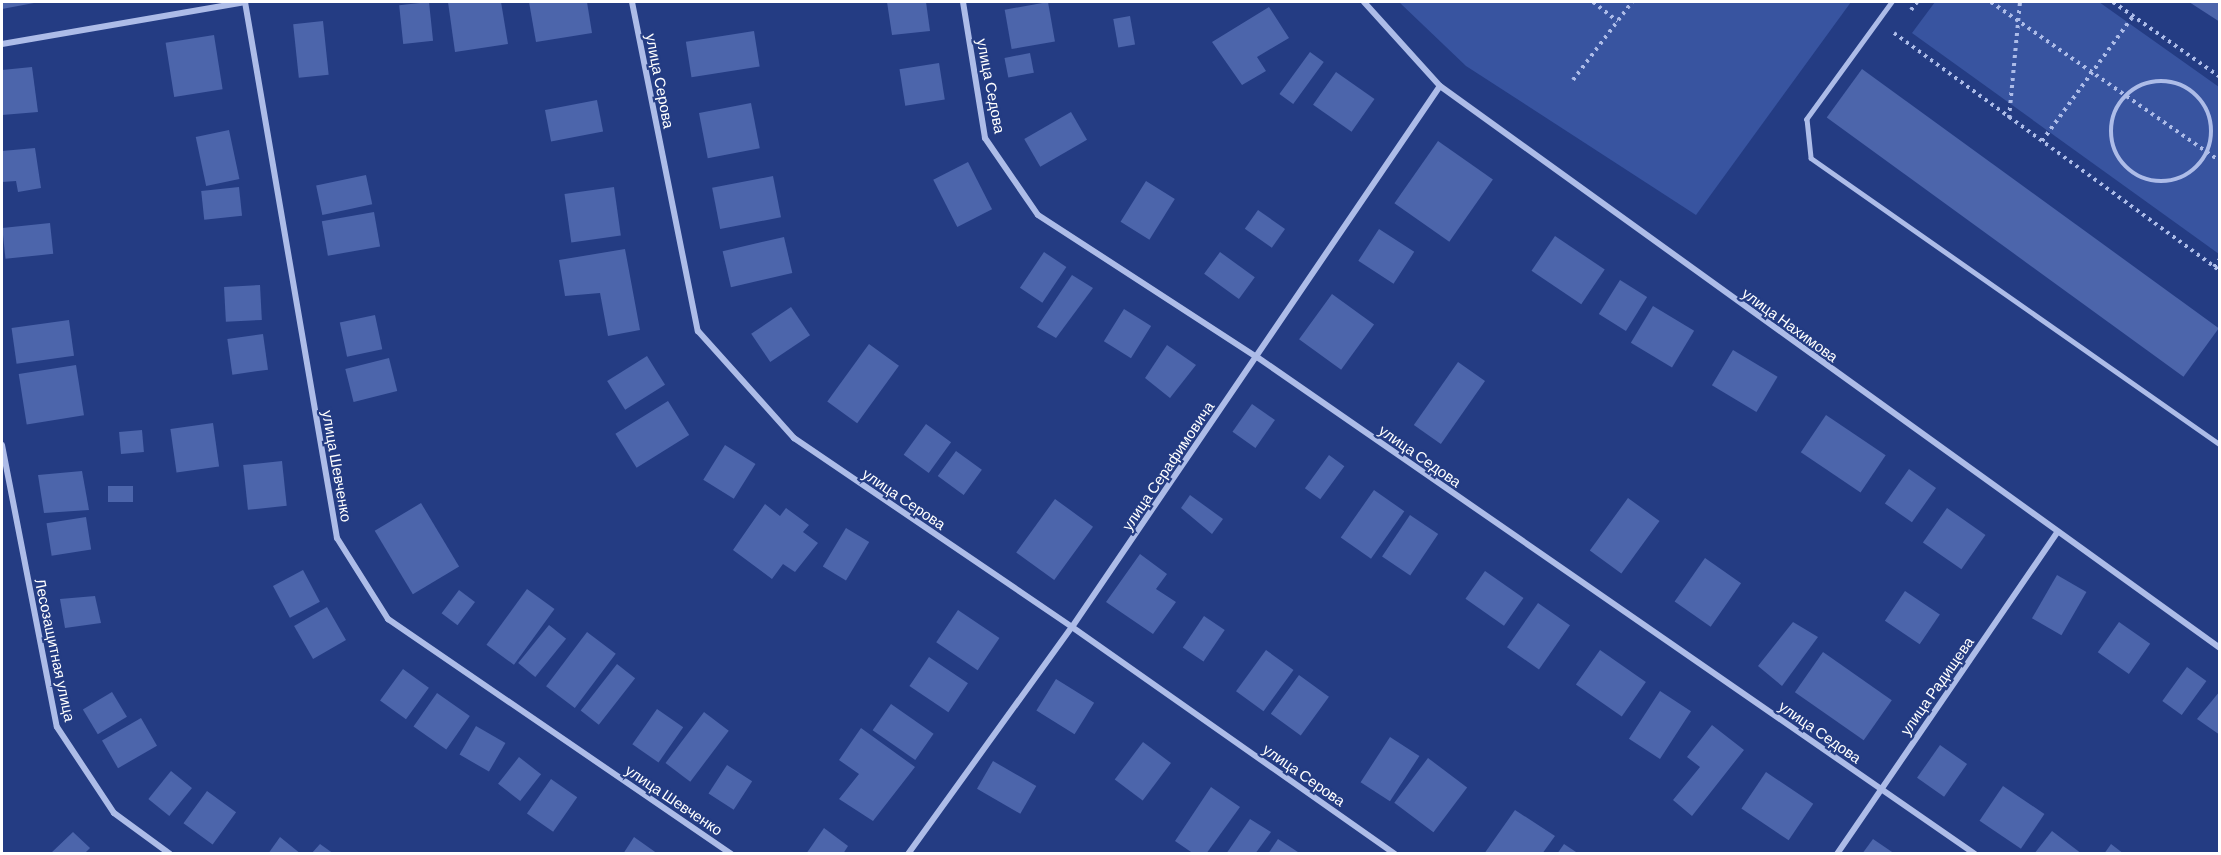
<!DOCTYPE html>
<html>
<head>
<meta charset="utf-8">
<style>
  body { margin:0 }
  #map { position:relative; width:2221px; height:855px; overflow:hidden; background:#243c83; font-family:Barlow,sans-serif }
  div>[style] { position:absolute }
  .green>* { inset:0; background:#3854a0 }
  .building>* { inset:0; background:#4c65ab; transform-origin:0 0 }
  .path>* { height:4px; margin-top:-2px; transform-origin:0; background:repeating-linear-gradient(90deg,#adbce8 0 3px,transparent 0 7.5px) }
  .path>.ring { margin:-2px; padding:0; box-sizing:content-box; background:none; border:4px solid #adbce8; border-radius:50% }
  .lane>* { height:4.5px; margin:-2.25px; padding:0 2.25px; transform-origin:2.25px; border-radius:2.25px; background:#adbce8 }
  .street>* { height:6px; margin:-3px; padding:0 3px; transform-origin:3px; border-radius:3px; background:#adbce8 }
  span { translate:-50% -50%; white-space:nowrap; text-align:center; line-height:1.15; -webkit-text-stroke:4.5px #243c83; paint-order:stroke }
  .street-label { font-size:15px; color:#fff }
  .frame { position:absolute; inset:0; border:3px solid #fff; pointer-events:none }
</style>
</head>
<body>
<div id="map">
  <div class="green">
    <div style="clip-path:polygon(1399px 2px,1851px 2px,1696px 215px,1466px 66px)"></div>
    <div style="clip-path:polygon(1935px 2px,2099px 2px,2219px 87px,2219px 254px,1912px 33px)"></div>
  </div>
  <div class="building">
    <div style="clip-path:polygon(2px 2px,34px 2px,34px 3px,2px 9px)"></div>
    <div style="left:429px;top:2px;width:39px;height:30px;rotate:84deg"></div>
    <div style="clip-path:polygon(448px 2px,501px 2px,508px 44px,455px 52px)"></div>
    <div style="clip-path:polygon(529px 2px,587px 2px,592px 33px,536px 42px)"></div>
    <div style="clip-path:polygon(887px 2px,926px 2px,930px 31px,892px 35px)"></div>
    <div style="left:1048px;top:2px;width:40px;height:44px;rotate:80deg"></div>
    <div style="clip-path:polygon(2189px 2px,2220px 2px,2220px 22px)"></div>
    <div style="clip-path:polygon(1269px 7px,1289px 38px,1257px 57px,1266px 71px,1242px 85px,1212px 42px)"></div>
    <div style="left:1130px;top:16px;width:29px;height:17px;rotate:80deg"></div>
    <div style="left:323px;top:21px;width:54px;height:30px;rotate:84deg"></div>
    <div style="left:754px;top:31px;width:36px;height:69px;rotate:81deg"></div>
    <div style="left:214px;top:35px;width:55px;height:49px;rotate:81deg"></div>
    <div style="left:1310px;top:52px;width:17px;height:52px;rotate:36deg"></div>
    <div style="left:1030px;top:53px;width:20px;height:26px;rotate:79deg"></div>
    <div style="left:939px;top:63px;width:37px;height:40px;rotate:81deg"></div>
    <div style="clip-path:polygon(32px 67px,38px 112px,2px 115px,2px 70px)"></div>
    <div style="left:1862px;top:69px;width:441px;height:60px;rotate:36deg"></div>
    <div style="left:1336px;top:72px;width:47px;height:40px;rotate:35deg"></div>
    <div style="left:597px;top:100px;width:32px;height:53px;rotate:79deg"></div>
    <div style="left:751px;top:103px;width:46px;height:53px;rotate:79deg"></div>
    <div style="left:1071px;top:112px;width:32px;height:54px;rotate:60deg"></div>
    <div style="left:229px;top:130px;width:50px;height:34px;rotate:78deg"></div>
    <div style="left:1438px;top:141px;width:67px;height:76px;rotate:35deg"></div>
    <div style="clip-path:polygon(35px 148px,41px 188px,18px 192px,16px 181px,2px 182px,2px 151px)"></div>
    <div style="left:968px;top:162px;width:53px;height:39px;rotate:63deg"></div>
    <div style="left:366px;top:175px;width:30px;height:51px;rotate:78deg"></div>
    <div style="left:773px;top:176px;width:42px;height:62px;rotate:79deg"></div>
    <div style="left:1146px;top:181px;width:34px;height:48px;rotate:32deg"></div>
    <div style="left:239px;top:187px;width:29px;height:38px;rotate:84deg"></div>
    <div style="left:614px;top:187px;width:49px;height:50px;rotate:82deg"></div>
    <div style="left:1258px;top:210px;width:33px;height:23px;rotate:35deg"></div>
    <div style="left:374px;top:212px;width:35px;height:53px;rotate:80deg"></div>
    <div style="left:50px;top:223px;width:31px;height:48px;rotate:84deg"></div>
    <div style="left:1379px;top:229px;width:42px;height:38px;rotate:33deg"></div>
    <div style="left:1555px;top:236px;width:60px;height:42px;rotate:34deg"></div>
    <div style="left:784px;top:237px;width:37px;height:63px;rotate:77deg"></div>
    <div style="clip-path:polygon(625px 249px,640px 330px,608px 336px,600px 293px,565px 296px,559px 260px)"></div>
    <div style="left:1044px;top:252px;width:27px;height:43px;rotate:34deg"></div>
    <div style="left:1220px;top:252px;width:43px;height:27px;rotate:36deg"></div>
    <div style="clip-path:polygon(1072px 275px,1093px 288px,1056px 338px,1037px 327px)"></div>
    <div style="left:1620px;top:280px;width:32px;height:40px;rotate:32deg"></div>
    <div style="left:260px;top:285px;width:35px;height:36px;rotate:87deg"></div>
    <div style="left:1332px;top:294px;width:52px;height:56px;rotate:36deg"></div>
    <div style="left:1653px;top:306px;width:48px;height:43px;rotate:31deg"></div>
    <div style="left:791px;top:307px;width:34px;height:48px;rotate:56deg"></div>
    <div style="left:1124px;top:309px;width:32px;height:38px;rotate:32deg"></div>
    <div style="left:375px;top:315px;width:35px;height:36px;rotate:78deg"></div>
    <div style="left:69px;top:320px;width:36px;height:58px;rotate:82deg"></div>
    <div style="left:263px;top:334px;width:36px;height:36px;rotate:82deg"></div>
    <div style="left:869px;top:344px;width:37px;height:71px;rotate:36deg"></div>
    <div style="clip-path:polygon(1167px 345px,1196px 365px,1170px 398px,1145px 378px)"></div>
    <div style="left:1733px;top:350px;width:52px;height:41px;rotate:31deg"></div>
    <div style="left:647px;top:356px;width:34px;height:47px;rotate:58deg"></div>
    <div style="left:389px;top:358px;width:34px;height:45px;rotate:76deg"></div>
    <div style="left:1458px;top:362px;width:33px;height:77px;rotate:35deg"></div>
    <div style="left:76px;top:365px;width:51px;height:58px;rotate:81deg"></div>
    <div style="left:668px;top:401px;width:40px;height:62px;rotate:58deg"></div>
    <div style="left:1252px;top:404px;width:28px;height:34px;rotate:35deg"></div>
    <div style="left:1826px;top:415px;width:72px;height:45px;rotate:34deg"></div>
    <div style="left:213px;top:423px;width:44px;height:43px;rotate:82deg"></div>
    <div style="left:926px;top:424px;width:31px;height:38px;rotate:36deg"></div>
    <div style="left:142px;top:430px;width:22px;height:23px;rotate:85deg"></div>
    <div style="left:725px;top:445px;width:36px;height:41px;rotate:32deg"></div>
    <div style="left:956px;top:451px;width:32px;height:31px;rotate:36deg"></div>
    <div style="left:1329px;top:455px;width:19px;height:41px;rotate:36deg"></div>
    <div style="left:282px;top:461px;width:45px;height:39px;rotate:84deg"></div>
    <div style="left:1909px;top:469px;width:33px;height:42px;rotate:35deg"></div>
    <div style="clip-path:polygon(82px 471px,89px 510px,44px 513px,38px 475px)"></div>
    <div style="left:133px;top:486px;width:16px;height:25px;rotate:90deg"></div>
    <div style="left:1374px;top:490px;width:37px;height:58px;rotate:35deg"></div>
    <div style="clip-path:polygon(1190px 495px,1223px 519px,1212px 534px,1181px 508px)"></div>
    <div style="left:1628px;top:498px;width:39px;height:65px;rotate:36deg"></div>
    <div style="left:1055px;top:499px;width:47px;height:66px;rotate:36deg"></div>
    <div style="left:421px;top:503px;width:74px;height:54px;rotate:59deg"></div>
    <div style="clip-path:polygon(765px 504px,780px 516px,786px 508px,809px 525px,803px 532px,818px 543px,795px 572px,783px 564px,772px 579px,733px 550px)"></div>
    <div style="left:1947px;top:508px;width:47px;height:42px;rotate:35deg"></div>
    <div style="left:1410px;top:515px;width:34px;height:50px;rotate:34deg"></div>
    <div style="left:86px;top:517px;width:33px;height:40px;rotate:81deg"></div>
    <div style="left:846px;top:528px;width:27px;height:45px;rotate:31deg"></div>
    <div style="clip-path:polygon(1140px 554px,1167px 574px,1156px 589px,1176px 602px,1153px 634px,1106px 602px)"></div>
    <div style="left:1705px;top:558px;width:44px;height:53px;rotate:35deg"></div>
    <div style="left:303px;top:570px;width:36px;height:34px;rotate:62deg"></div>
    <div style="left:1485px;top:571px;width:47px;height:34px;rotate:35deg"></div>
    <div style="left:2057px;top:575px;width:34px;height:50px;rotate:30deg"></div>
    <div style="left:527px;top:589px;width:34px;height:69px;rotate:36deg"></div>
    <div style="left:459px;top:590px;width:20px;height:29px;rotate:37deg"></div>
    <div style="left:1905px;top:591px;width:42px;height:36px;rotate:34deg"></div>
    <div style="clip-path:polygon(95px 596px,101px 623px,65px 628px,60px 599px)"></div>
    <div style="left:1538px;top:603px;width:39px;height:54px;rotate:35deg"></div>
    <div style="left:327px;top:607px;width:38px;height:38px;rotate:60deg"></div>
    <div style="left:958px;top:610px;width:50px;height:39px;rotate:34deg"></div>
    <div style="left:1204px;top:616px;width:25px;height:38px;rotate:34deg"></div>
    <div style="clip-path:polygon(1793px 622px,1818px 637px,1782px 686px,1758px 666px)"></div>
    <div style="left:2119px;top:622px;width:38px;height:37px;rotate:35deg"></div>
    <div style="left:549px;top:625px;width:22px;height:49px;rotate:39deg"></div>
    <div style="left:587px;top:632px;width:36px;height:68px;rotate:37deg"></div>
    <div style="left:1266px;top:650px;width:34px;height:51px;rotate:36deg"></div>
    <div style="left:1600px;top:650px;width:56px;height:42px;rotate:35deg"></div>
    <div style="left:1823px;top:652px;width:84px;height:49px;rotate:35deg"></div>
    <div style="left:929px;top:657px;width:47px;height:35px;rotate:34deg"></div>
    <div style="left:617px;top:664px;width:23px;height:59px;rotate:38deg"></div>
    <div style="left:2187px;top:667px;width:24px;height:42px;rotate:36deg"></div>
    <div style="left:403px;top:669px;width:32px;height:39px;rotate:36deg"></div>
    <div style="left:1299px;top:675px;width:37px;height:48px;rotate:36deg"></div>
    <div style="left:1056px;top:679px;width:45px;height:37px;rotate:32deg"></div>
    <div style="left:1660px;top:691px;width:37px;height:57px;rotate:33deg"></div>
    <div style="clip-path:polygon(2220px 691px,2220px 735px,2197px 719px)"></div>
    <div style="left:112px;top:692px;width:29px;height:34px;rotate:59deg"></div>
    <div style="left:437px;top:693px;width:40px;height:41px;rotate:35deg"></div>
    <div style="left:891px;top:704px;width:52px;height:32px;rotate:35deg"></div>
    <div style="left:657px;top:709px;width:32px;height:43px;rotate:35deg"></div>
    <div style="left:704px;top:712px;width:31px;height:64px;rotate:37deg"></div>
    <div style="left:141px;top:718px;width:32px;height:45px;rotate:60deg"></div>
    <div style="clip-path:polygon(1712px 725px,1744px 750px,1692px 816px,1673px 800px,1700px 767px,1687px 757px)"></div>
    <div style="left:476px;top:726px;width:34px;height:33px;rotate:30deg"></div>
    <div style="clip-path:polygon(861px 728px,915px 767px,873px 821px,839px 799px,859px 774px,839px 760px)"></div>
    <div style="left:1390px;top:737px;width:35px;height:54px;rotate:33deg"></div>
    <div style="left:1143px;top:742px;width:35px;height:47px;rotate:37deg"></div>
    <div style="left:1940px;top:745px;width:33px;height:40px;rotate:35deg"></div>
    <div style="left:519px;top:757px;width:28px;height:34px;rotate:38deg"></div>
    <div style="left:1428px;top:758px;width:49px;height:56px;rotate:37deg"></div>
    <div style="left:993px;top:761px;width:50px;height:32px;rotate:30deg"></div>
    <div style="left:727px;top:765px;width:30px;height:34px;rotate:33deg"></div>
    <div style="left:171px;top:771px;width:27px;height:36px;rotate:39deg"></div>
    <div style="left:1766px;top:772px;width:57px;height:44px;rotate:34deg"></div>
    <div style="left:551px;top:779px;width:32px;height:42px;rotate:35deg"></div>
    <div style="left:2003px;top:786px;width:50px;height:42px;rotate:34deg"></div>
    <div style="clip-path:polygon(1211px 787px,1240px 807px,1206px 854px,1194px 854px,1175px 841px)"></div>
    <div style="left:207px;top:791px;width:36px;height:40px;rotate:36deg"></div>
    <div style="clip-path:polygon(1515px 810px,1555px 836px,1542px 854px,1484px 854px)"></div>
    <div style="clip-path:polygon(1250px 819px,1271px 832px,1255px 854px,1226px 854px)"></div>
    <div style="clip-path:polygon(824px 828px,848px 846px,843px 854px,806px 854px)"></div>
    <div style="clip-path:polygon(2052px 831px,2082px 854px,2034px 854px)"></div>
    <div style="clip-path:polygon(73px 832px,90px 848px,84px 854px,50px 854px)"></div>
    <div style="clip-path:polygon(280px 837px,301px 854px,268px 854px)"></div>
    <div style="clip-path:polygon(634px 837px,658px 854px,623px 854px)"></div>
    <div style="clip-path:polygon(1278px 839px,1301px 854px,1268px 854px)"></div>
    <div style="clip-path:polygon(1873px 839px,1895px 854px,1862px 854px)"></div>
    <div style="clip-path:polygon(320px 844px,334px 854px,311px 854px)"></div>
    <div style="clip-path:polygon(1564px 844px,1579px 854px,1557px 854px)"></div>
    <div style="clip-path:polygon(2111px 844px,2124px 854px,2104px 854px)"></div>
  </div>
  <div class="path">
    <div style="left:1593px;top:2px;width:31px;rotate:38deg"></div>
    <div style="left:1991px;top:2px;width:279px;rotate:34.8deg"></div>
    <div style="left:2113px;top:2px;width:131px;rotate:35deg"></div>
    <div style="left:1911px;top:10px;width:10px;rotate:-53deg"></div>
    <div style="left:1894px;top:33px;width:404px;rotate:36.1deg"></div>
    <div style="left:1573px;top:80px;width:98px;rotate:-52.9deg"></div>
    <div class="ring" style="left:2111px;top:81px;width:96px;height:96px"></div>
    <div style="left:2009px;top:118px;width:117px;rotate:-84.6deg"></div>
    <div style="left:2042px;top:141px;width:155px;rotate:-53.9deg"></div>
    <div style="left:2214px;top:267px;width:10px;rotate:-53deg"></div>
  </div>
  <div class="lane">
    <div style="left:1892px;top:2px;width:145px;rotate:126deg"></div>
    <div style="left:1807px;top:119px;width:39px;rotate:84deg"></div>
    <div style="left:1811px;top:158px;width:499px;rotate:35deg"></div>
  </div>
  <div class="street">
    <div style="left:245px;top:2px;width:544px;rotate:80.26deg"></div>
    <div style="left:337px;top:538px;width:96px;rotate:57.8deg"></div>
    <div style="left:388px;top:619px;width:416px;rotate:34.4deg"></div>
    <div style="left:632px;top:2px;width:336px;rotate:78.7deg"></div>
    <div style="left:698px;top:331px;width:144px;rotate:48.1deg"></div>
    <div style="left:794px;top:438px;width:336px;rotate:34.2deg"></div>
    <div style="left:1072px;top:627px;width:395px;rotate:35.1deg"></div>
    <div style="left:963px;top:2px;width:138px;rotate:80.8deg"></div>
    <div style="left:985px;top:138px;width:93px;rotate:55.5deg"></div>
    <div style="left:1038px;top:215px;width:261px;rotate:33deg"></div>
    <div style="left:1257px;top:357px;width:873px;rotate:34.69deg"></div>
    <div style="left:1364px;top:2px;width:113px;rotate:47.9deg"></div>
    <div style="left:1440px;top:86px;width:961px;rotate:35.77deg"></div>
    <div style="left:2px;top:44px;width:247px;rotate:-9.8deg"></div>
    <div style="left:2px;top:445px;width:287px;rotate:79deg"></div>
    <div style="left:57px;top:727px;width:103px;rotate:56.5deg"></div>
    <div style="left:114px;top:813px;width:69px;rotate:36.2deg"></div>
    <div style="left:908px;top:854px;width:280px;rotate:-54.2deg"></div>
    <div style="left:1072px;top:627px;width:654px;rotate:-55.78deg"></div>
    <div style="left:1837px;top:854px;width:389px;rotate:-55.6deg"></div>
  </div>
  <div class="street-label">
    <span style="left:660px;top:81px;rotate:79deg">улица Серова</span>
    <span style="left:991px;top:86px;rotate:79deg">улица Седова</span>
    <span style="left:1790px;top:325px;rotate:36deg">улица Нахимова</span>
    <span style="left:1420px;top:456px;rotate:35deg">улица Седова</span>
    <span style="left:337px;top:466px;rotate:80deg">улица Шевченко</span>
    <span style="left:1168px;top:466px;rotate:-56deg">улица Серафимовича</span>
    <span style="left:904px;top:499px;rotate:34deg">улица Серова</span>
    <span style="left:55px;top:650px;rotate:78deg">Лесозащитная улица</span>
    <span style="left:1937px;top:686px;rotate:-55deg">улица Радищева</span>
    <span style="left:1820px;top:732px;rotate:35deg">улица Седова</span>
    <span style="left:1304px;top:775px;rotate:35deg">улица Серова</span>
    <span style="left:674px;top:800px;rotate:34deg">улица Шевченко</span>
  </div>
  <div class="frame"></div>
</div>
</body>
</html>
